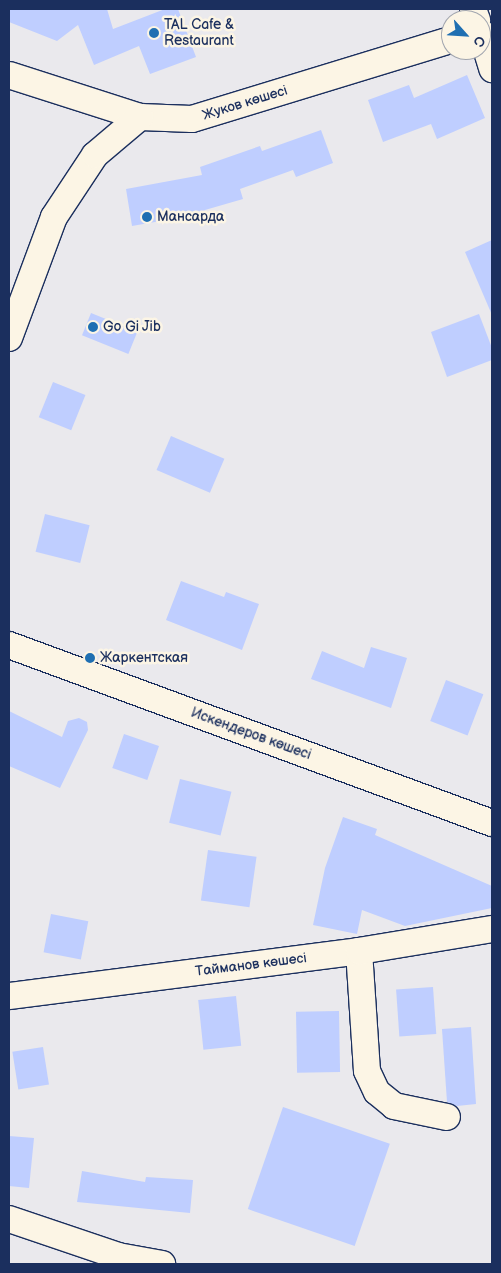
<!DOCTYPE html>
<html>
<head>
<meta charset="utf-8">
<style>
  body { margin:0 }
  #map { position:relative; width:501px; height:1273px; overflow:hidden; background:#eae9ed; font-family:"Balsamiq Sans",sans-serif }
  div>[style] { position:absolute }
  .building>* { inset:0; background:#bfceff; transform-origin:0 0 }
  .roads { filter:drop-shadow(1px 0 #1b2f5e) drop-shadow(-1px 0 #1b2f5e) drop-shadow(0 1px #1b2f5e) drop-shadow(0 -1px #1b2f5e) }
  .minor>* { height:26px; margin:-13px; padding:0 13px; transform-origin:13px; border-radius:13px; background:#fcf5e5 }
  .dots>* { width:14px; height:14px; translate:-50% -50%; box-sizing:border-box; border:2px solid #fcf5e5; border-radius:50% }
  span { translate:-50% -50%; white-space:nowrap; text-align:center; line-height:1.15; -webkit-text-stroke:5px #fcf5e5; paint-order:stroke }
  .poi-label { font-size:14px; color:#1b2f5e }
  .left { translate:0 -50%; text-align:left }
  .street-label { font-size:14px; color:#1b2f5e }
  .frame { position:absolute; inset:0; border:10px solid #1b2f5e; pointer-events:none }
  .north { position:absolute; left:441px; top:10px; width:50px; height:50px; box-sizing:border-box; background:#fcf5e5; border:1px solid #a2a6af; border-radius:50%; rotate:116deg; font-size:14px; font-weight:700; line-height:20px; text-align:center; color:#1b2f5e }
  .north::after { content:''; display:block; margin:auto; width:18px; height:22px; background:#1f6fb2; clip-path:polygon(50% 0,100% 100%,50% 72%,0 100%) }
</style>
</head>
<body>
<div id="map">
  <div class="building">
    <div style="clip-path:polygon(9px 9px,107px 9px,113px 29px,165px 9px,178px 9px,196px 57px,150px 74px,139px 46px,94px 65px,78px 25px,57px 41px,9px 22px)"></div>
    <div style="clip-path:polygon(467px 75px,485px 118px,437px 139px,431px 124px,383px 142px,368px 100px,409px 85px,414px 98px)"></div>
    <div style="clip-path:polygon(321px 130px,333px 163px,296px 177px,293px 170px,240px 189px,243px 199px,205px 210px,206px 213px,132px 226px,126px 189px,202px 175px,200px 167px,260px 146px,262px 151px)"></div>
    <div style="clip-path:polygon(492px 240px,492px 315px,465px 252px)"></div>
    <div style="left:91px;top:313px;width:50px;height:24px;rotate:22deg"></div>
    <div style="clip-path:polygon(479px 314px,492px 348px,492px 360px,447px 377px,431px 332px)"></div>
    <div style="left:53px;top:382px;width:35px;height:38px;rotate:22deg"></div>
    <div style="left:171px;top:436px;width:58px;height:37px;rotate:23deg"></div>
    <div style="left:45px;top:514px;width:46px;height:39px;rotate:14deg"></div>
    <div style="clip-path:polygon(181px 581px,224px 597px,226px 592px,259px 604px,242px 650px,166px 620px)"></div>
    <div style="clip-path:polygon(371px 647px,407px 658px,391px 708px,311px 679px,322px 651px,364px 668px)"></div>
    <div style="left:446px;top:680px;width:40px;height:44px;rotate:21deg"></div>
    <div style="clip-path:polygon(9px 711px,62px 737px,68px 721px,79px 718px,87px 722px,88px 730px,60px 788px,9px 766px)"></div>
    <div style="left:124px;top:734px;width:37px;height:36px;rotate:19deg"></div>
    <div style="left:180px;top:779px;width:53px;height:45px;rotate:14deg"></div>
    <div style="clip-path:polygon(343px 817px,377px 829px,375px 835px,492px 886px,492px 908px,405px 926px,362px 910px,357px 934px,313px 925px,325px 868px)"></div>
    <div style="left:208px;top:850px;width:49px;height:51px;rotate:8deg"></div>
    <div style="left:51px;top:914px;width:38px;height:39px;rotate:11deg"></div>
    <div style="left:433px;top:987px;width:47px;height:37px;rotate:86deg"></div>
    <div style="left:236px;top:996px;width:50px;height:38px;rotate:84deg"></div>
    <div style="left:339px;top:1011px;width:61px;height:43px;rotate:89deg"></div>
    <div style="clip-path:polygon(471px 1027px,476px 1104px,457px 1106px,447px 1102px,442px 1029px)"></div>
    <div style="left:43px;top:1047px;width:38px;height:31px;rotate:81deg"></div>
    <div style="left:283px;top:1107px;width:113px;height:108px;rotate:19deg"></div>
    <div style="clip-path:polygon(9px 1136px,34px 1138px,29px 1188px,9px 1186px)"></div>
    <div style="clip-path:polygon(82px 1171px,145px 1182px,146px 1177px,193px 1180px,190px 1213px,77px 1202px)"></div>
  </div>
  <div class="roads">
    <div class="minor">
      <div style="left:473px;top:9px;width:12px;rotate:70deg"></div>
      <div style="left:481px;top:32px;width:39px;rotate:73deg"></div>
      <div style="left:9px;top:75px;width:138px;rotate:17.8deg"></div>
      <div style="left:140px;top:117px;width:52px;rotate:2.2deg"></div>
      <div style="left:192px;top:119px;width:271px;rotate:-17deg"></div>
      <div style="left:9px;top:338px;width:129px;rotate:-69.6deg"></div>
      <div style="left:54px;top:217px;width:74px;rotate:-56.5deg"></div>
      <div style="left:95px;top:155px;width:59px;rotate:-40.2deg"></div>
      <div style="left:9px;top:645px;width:515px;rotate:20.23deg"></div>
      <div style="left:359px;top:951px;width:120px;rotate:86.2deg"></div>
      <div style="left:367px;top:1071px;width:23px;rotate:65deg"></div>
      <div style="left:377px;top:1092px;width:22px;rotate:39deg"></div>
      <div style="left:394px;top:1106px;width:54px;rotate:11.7deg"></div>
      <div style="left:9px;top:996px;width:353px;rotate:-7.3deg"></div>
      <div style="left:359px;top:951px;width:135px;rotate:-9.4deg"></div>
      <div style="left:9px;top:1219px;width:115px;rotate:18.7deg"></div>
      <div style="left:118px;top:1256px;width:45px;rotate:10.3deg"></div>
    </div>
  </div>
  <div class="dots">
    <div style="left:154px;top:33px;background:#1f6fb2"></div>
    <div style="left:147px;top:217px;background:#1f6fb2"></div>
    <div style="left:93px;top:327px;background:#1f6fb2"></div>
    <div style="left:90px;top:658px;background:#1f6fb2"></div>
  </div>
  <div class="poi-label">
    <span class="left" style="left:164px;top:33px">TAL Cafe &amp;<br>Restaurant</span>
    <span class="left" style="left:157px;top:217px">Мансарда</span>
    <span class="left" style="left:103px;top:327px">Go Gi Jib</span>
    <span class="left" style="left:100px;top:658px">Жаркентская</span>
  </div>
  <div class="street-label">
    <span style="left:245px;top:103px;rotate:-17deg">Жуков көшесі</span>
    <span style="left:251px;top:734px;rotate:20deg">Искендеров көшесі</span>
    <span style="left:251px;top:965px;rotate:-7deg">Тайманов көшесі</span>
  </div>
  <div class="frame"></div>
  <div class="north">С</div>
</div>
</body>
</html>
